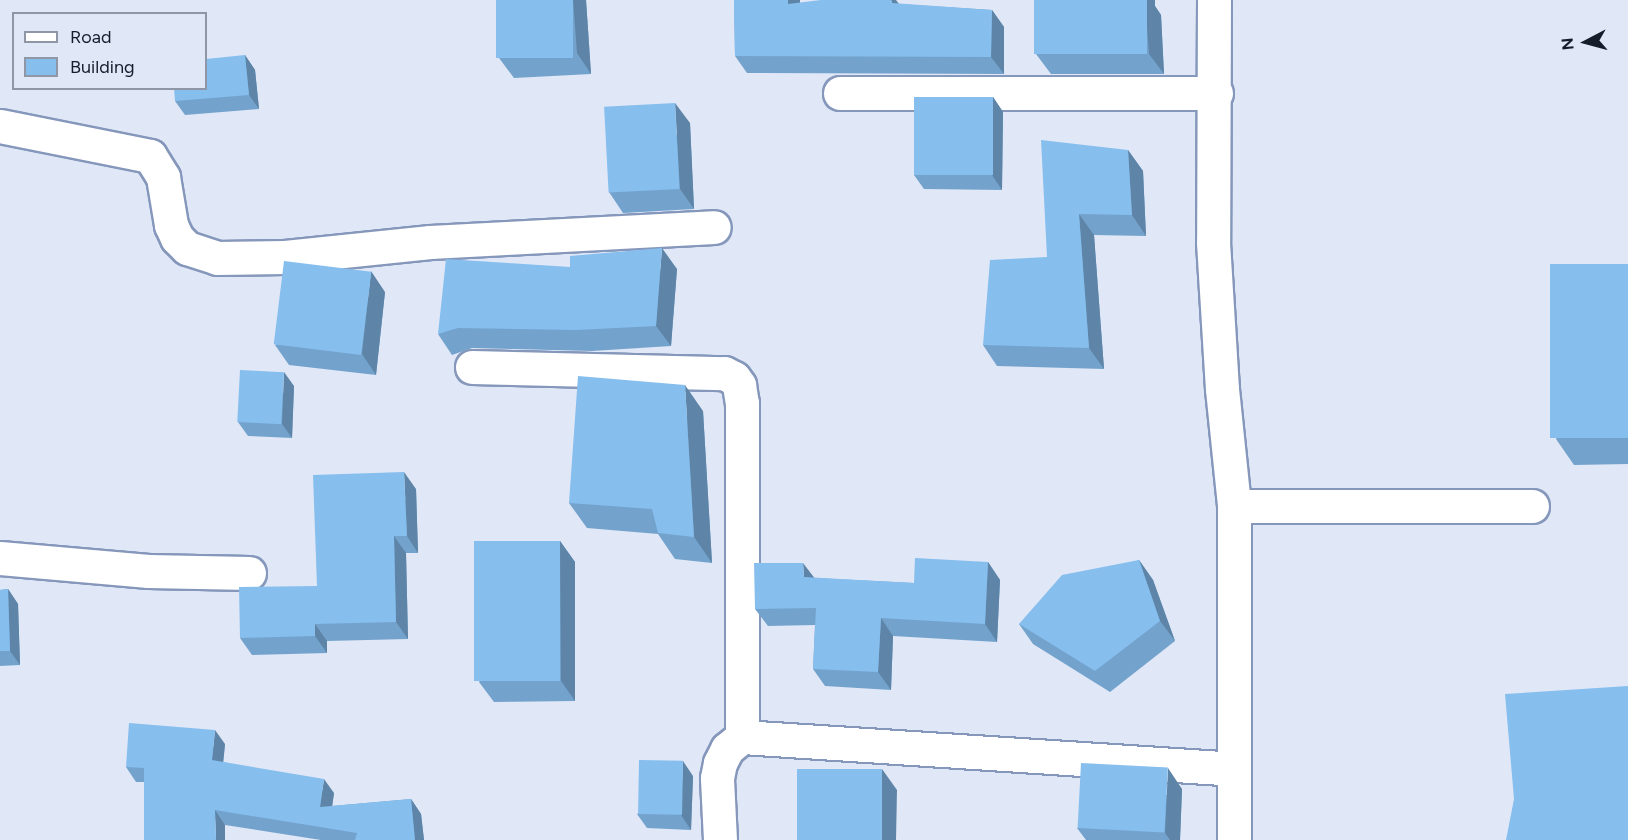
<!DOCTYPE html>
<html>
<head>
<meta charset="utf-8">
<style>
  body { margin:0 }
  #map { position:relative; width:1628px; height:840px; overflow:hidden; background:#e0e7f7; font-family:Figtree,sans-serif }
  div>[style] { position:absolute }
  .roads { filter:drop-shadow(2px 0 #8597bb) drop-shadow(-2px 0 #8597bb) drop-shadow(0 2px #8597bb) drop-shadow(0 -2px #8597bb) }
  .street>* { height:33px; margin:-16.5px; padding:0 16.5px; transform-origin:16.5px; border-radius:16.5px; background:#fff }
  .wall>* { inset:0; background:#73a3cd }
  .shaded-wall>* { inset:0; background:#5e85a7 }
  .building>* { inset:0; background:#86beee; transform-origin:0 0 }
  span { translate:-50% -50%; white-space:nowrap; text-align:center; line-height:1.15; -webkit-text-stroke:4.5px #e0e7f7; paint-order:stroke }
  .legend { position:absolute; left:12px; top:12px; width:195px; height:78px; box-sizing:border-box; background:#e0e7f7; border:2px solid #8f96a5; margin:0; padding:8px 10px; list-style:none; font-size:18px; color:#151c2a }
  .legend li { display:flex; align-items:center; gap:12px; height:30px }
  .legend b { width:30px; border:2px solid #8f96a5 }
  .north { position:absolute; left:1556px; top:12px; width:60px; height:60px; -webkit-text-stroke:4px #e0e7f7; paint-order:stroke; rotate:264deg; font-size:16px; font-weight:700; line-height:24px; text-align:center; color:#151c2a }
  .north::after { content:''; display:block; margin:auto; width:21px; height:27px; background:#151c2a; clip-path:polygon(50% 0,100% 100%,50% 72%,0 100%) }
</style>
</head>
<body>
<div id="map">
  <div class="roads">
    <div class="street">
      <div style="left:1214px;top:0;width:242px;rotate:90.2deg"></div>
      <div style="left:1213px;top:242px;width:147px;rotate:86.5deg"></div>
      <div style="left:1222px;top:389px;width:118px;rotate:84.1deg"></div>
      <div style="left:1234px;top:506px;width:334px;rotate:90deg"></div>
      <div style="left:840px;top:93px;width:376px"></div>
      <div style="left:0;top:126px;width:153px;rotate:11.3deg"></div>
      <div style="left:150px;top:156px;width:25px;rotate:58deg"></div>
      <div style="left:163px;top:177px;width:49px;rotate:80.5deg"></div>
      <div style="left:171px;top:225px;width:14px;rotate:65deg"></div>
      <div style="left:177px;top:238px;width:14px;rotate:45deg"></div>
      <div style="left:187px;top:248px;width:32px;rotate:18deg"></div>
      <div style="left:217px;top:258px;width:68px;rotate:-0.8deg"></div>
      <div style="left:285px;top:257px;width:146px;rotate:-5.9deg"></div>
      <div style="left:430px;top:242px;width:284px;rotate:-3deg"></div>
      <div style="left:472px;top:367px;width:252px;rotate:1.4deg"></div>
      <div style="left:724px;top:373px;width:11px;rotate:27deg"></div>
      <div style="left:734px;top:378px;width:9px;rotate:54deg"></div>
      <div style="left:739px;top:385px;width:18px;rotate:81deg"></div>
      <div style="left:742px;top:403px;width:334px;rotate:90deg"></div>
      <div style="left:1234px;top:506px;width:298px"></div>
      <div style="left:0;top:558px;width:149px;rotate:5deg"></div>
      <div style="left:148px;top:571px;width:101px;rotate:1.1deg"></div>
      <div style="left:720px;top:840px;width:62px;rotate:-92.8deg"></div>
      <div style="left:717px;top:778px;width:15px;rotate:-79deg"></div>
      <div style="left:720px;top:763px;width:16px;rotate:-63deg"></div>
      <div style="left:727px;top:749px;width:19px;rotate:-39deg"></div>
      <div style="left:742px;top:737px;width:491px;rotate:3.7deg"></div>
    </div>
  </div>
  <div class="wall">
    <div style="clip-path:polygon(496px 0,586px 0,591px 74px,514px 78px,499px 58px)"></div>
    <div style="clip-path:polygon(734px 0,800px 0,800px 3px,899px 4px,992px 10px,1004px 27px,1004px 74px,747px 73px,735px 56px)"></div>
    <div style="clip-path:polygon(1155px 6px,1161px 15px,1164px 74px,1051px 74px,1036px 54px)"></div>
    <div style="clip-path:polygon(245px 55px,255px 70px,259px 109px,185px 115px,175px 101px)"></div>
    <div style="clip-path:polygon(993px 97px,1003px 112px,1002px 190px,924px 189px,914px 175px)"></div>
    <div style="clip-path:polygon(690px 123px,694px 209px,623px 213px,609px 192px)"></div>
    <div style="clip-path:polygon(1128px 150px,1143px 171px,1146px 236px,1094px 235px,1104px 369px,997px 366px,983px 345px,1047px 257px)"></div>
    <div style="clip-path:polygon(1628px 264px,1628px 464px,1574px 465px,1556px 439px)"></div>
    <div style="clip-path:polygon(570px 267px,677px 269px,671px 346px,592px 351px,472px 348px,452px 355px,438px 334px)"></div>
    <div style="clip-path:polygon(385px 292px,376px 375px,289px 365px,275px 345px)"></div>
    <div style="clip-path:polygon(294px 386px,292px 438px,248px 436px,238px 422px)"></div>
    <div style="clip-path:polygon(703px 411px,712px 563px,675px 559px,658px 534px,587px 528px,569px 503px)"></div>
    <div style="clip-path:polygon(416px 489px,418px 553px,406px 553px,408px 639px,327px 641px,327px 653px,252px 655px,240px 638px,317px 586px)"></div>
    <div style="clip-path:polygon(560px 541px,575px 562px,575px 701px,494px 702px,479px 682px)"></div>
    <div style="clip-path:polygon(1139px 560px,1153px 580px,1175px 641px,1110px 692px,1033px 644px,1019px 624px)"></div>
    <div style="clip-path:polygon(988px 562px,1000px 580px,997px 642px,893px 636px,891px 690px,825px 686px,813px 669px,815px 625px,768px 626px,755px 609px,814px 578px,914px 583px)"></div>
    <div style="clip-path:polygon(8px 589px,18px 604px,20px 665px,0 666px,0 590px)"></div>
    <div style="clip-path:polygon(225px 744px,223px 762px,334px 793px,332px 806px,411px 799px,421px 814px,424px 840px,321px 840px,225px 825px,144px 782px,136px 782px,126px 767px)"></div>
    <div style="clip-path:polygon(693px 776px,691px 830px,647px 828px,637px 814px)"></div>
    <div style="clip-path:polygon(1182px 789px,1180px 840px,1086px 840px,1077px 828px)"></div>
  </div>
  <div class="shaded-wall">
    <div style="clip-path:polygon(573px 0,586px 0,591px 74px,577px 53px)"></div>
    <div style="clip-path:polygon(788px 0,800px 0,800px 21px,788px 4px)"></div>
    <div style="clip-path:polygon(891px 0,896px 0,902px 8px,892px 3px)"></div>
    <div style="clip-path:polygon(1145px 0,1155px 0,1155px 6px,1161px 15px,1164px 74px,1149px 54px)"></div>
    <div style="clip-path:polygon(992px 10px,1004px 27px,1004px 74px,991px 57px)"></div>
    <div style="clip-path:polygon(245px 55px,255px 70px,259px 109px,249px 95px)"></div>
    <div style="clip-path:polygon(993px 97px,1003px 112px,1002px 190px,992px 175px)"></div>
    <div style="clip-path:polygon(675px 103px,690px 123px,694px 209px,680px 189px)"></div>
    <div style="clip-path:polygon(1128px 150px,1143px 171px,1146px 236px,1132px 215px)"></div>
    <div style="clip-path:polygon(1079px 214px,1094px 235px,1104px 369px,1089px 348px)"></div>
    <div style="clip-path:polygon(662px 248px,677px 269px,671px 346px,656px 326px)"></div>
    <div style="clip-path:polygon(371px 271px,385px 292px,376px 375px,362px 354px)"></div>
    <div style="clip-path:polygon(284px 372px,294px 386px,292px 438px,282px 424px)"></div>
    <div style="clip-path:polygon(685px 385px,703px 411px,712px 563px,694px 537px)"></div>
    <div style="clip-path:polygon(404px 472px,416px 489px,418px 553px,407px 536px)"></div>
    <div style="clip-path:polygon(394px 536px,406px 553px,408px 639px,396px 622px)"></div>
    <div style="clip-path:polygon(560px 541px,575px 562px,575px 701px,561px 681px)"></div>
    <div style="clip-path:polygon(1139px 560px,1153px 580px,1175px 641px,1160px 621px)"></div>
    <div style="clip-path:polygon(988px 562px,1000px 580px,997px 642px,985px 624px)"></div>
    <div style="clip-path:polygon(803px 563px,816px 580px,804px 577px)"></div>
    <div style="clip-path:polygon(8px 589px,18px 604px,20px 665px,10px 651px)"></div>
    <div style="clip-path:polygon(881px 618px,893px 636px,891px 690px,878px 672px)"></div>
    <div style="clip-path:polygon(315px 624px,327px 641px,327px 653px,315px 636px)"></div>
    <div style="clip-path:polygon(215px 730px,225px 744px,222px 775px,212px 760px)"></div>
    <div style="clip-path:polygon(683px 761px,693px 776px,691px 830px,681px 815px)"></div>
    <div style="clip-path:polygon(1168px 768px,1182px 789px,1180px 840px,1170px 840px,1165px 833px)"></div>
    <div style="clip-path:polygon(882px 769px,897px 790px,896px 840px,882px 840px)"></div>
    <div style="clip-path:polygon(324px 779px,334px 793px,330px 822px,320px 807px)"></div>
    <div style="clip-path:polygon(411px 799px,421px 814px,424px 840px,415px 840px)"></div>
    <div style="clip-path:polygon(215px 810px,225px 825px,225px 840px,216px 840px)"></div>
  </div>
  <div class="building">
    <div style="left:496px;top:0;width:77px;height:58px"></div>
    <div style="clip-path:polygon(734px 0,788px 0,788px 4px,821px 0,891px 0,892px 3px,992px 10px,991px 57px,735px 56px)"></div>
    <div style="left:1034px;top:0;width:113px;height:54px"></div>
    <div style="clip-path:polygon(245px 55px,249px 95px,175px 101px,174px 88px,206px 88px,206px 59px)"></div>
    <div style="left:914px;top:97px;width:79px;height:78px"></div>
    <div style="left:675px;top:103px;width:86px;height:71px;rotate:87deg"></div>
    <div style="clip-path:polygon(1041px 140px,1128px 150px,1132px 215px,1079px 214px,1089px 348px,983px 345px,990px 260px,1047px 257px)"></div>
    <div style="clip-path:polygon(662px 248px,656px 326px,577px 330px,458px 328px,438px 334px,446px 259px,570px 267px,570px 256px)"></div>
    <div style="left:284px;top:261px;width:88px;height:84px;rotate:7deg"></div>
    <div style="left:1628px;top:264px;width:174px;height:78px;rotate:90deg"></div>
    <div style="left:240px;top:370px;width:44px;height:52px;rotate:3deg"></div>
    <div style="clip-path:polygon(578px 376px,685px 385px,694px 537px,658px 533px,652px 509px,569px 503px)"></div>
    <div style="clip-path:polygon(404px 472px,407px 536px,394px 536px,396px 622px,315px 624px,315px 636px,240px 638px,239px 587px,317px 586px,313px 475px)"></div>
    <div style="left:560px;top:541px;width:140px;height:86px;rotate:90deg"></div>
    <div style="clip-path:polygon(915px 558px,988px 562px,985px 624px,881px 618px,878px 672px,813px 669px,816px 608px,755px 609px,754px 563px,803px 563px,804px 577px,914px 583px)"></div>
    <div style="clip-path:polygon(1139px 560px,1160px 621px,1095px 671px,1019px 624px,1062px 575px)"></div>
    <div style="clip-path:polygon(8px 589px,10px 651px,0 651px,0 590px)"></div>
    <div style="clip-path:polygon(1628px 686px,1628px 840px,1506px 840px,1514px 799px,1505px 694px)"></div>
    <div style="clip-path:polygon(129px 723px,215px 730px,212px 760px,324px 779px,320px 807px,411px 799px,415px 840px,355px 840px,357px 833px,215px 810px,216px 840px,144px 840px,144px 768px,126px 767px)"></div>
    <div style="left:639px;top:760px;width:44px;height:54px;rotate:1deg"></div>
    <div style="left:1081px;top:763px;width:87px;height:65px;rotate:3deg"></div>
    <div style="left:882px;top:769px;width:71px;height:85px;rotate:90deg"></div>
  </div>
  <ul class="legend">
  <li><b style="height:8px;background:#fff"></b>Road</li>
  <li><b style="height:16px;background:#86beee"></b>Building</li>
  </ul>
  <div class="north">N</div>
</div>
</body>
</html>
